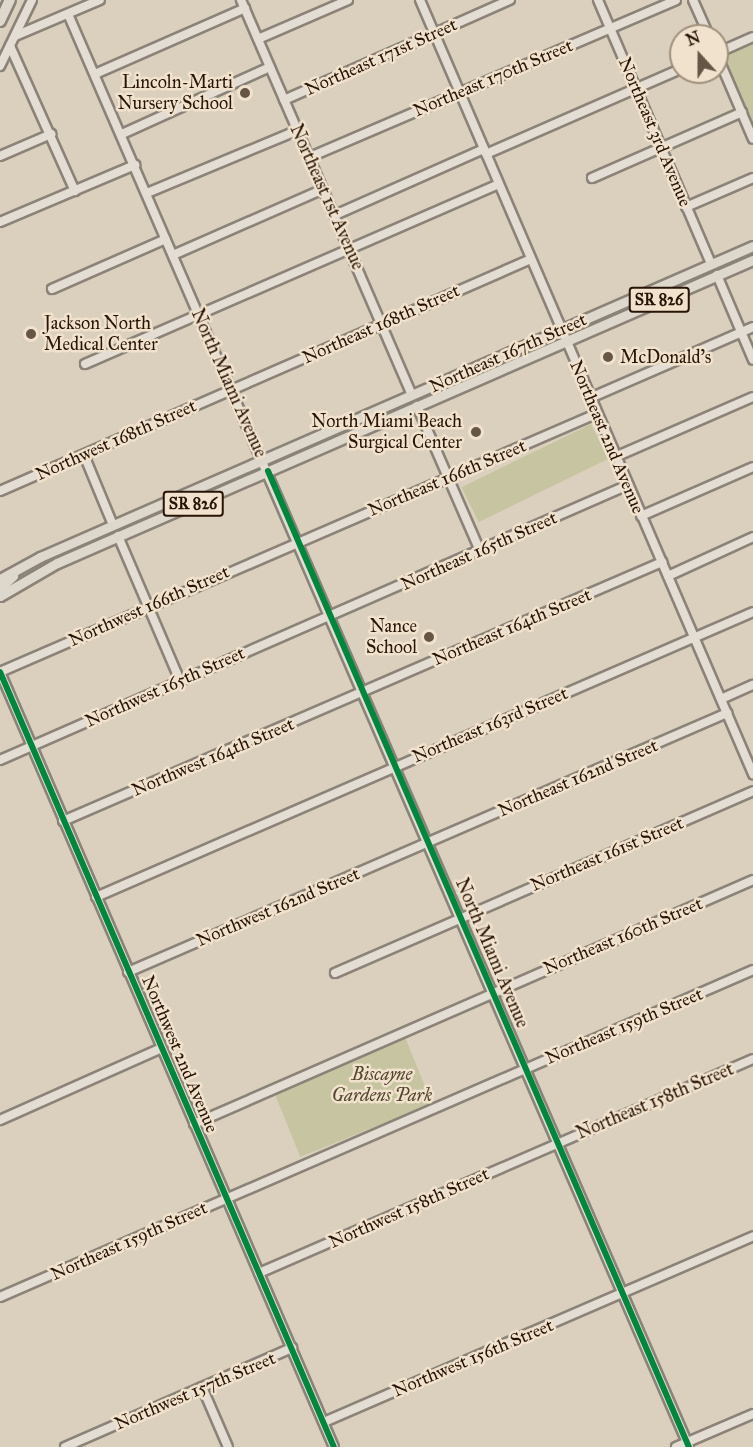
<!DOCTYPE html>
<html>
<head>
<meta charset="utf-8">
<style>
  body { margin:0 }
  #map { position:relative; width:753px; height:1447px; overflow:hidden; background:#dbd0be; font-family:"IM FELL Great Primer",serif }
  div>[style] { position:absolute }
  .green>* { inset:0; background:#c7c5a1; transform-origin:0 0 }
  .roads { filter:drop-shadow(2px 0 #8c8378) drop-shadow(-2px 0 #8c8378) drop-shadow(0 2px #8c8378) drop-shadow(0 -2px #8c8378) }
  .minor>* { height:8px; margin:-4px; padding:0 4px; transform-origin:4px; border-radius:4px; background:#e3ddd4 }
  .major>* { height:9px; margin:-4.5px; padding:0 4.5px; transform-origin:4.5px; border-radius:4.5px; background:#ded8cc }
  .highway>* { height:10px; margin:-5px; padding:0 5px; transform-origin:5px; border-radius:5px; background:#ded8cc }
  .cycleway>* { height:6px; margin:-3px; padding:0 3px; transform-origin:3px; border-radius:3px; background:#00873e }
  .dots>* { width:16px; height:16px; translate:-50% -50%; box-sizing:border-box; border:3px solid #f0e2cc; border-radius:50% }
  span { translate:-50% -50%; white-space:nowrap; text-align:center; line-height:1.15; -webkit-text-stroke:5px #f0e2cc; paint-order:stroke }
  .shield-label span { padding:2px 4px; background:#f0e2cc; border:2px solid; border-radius:4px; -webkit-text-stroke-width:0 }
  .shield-label { font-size:16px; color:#281406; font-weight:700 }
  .street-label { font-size:18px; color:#281406 }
  .poi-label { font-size:18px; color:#281406 }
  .right { translate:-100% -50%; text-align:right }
  .left { translate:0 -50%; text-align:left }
  .park-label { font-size:18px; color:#53462e; font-style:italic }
  .north { position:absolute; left:669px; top:24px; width:60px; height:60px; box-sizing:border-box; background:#f0e2cc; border:2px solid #a0907d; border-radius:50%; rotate:339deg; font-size:16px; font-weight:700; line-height:24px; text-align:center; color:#281406 }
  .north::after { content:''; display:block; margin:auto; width:21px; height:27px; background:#675646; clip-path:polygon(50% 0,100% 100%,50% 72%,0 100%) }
</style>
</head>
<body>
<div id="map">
  <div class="green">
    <div style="clip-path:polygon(753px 39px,753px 132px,720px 54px)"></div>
    <div style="left:591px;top:424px;width:39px;height:144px;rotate:64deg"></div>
    <div style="left:405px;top:1037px;width:72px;height:142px;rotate:68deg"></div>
  </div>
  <div class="roads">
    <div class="minor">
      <div style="left:241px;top:0;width:430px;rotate:66.6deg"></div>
      <div style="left:420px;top:0;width:843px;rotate:66.72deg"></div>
      <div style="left:598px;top:0;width:287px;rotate:66.8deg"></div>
      <div style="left:693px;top:0;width:39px;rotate:66deg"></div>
      <div style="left:68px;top:14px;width:1562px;rotate:66.57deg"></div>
      <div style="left:15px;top:36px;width:92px;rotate:-23deg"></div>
      <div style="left:258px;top:39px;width:98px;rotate:-23.4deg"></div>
      <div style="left:10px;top:46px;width:159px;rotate:65.9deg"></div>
      <div style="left:717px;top:53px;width:39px;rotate:-24deg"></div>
      <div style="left:717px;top:55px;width:91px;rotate:66.8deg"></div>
      <div style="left:0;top:66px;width:73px;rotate:-64.1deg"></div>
      <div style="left:95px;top:74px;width:164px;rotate:-23.7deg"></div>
      <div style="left:284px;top:100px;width:247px;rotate:-23.9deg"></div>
      <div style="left:122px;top:134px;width:162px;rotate:-24.4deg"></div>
      <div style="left:486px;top:154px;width:213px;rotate:-23.6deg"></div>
      <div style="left:0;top:156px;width:56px;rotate:-23.3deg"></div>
      <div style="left:310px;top:157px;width:398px;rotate:-23.2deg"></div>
      <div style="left:592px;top:178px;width:164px;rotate:-23.7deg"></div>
      <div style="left:147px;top:193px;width:164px;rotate:-22.6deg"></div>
      <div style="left:686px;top:207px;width:73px;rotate:-23.4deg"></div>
      <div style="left:335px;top:215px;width:163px;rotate:-23.9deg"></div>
      <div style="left:0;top:222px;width:147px;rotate:-22.9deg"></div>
      <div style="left:173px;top:255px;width:164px;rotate:-23.7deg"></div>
      <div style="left:717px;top:275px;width:92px;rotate:67deg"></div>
      <div style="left:52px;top:289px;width:124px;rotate:-23.7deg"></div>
      <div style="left:85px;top:364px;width:451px;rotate:-23.5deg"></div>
      <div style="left:590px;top:398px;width:178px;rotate:-23.5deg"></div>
      <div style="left:417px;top:406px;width:158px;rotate:66.5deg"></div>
      <div style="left:84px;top:455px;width:76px;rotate:67.5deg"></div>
      <div style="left:615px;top:457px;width:150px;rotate:-23.5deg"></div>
      <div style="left:0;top:491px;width:579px;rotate:-23.6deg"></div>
      <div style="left:641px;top:516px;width:122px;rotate:-23.6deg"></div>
      <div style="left:118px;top:536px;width:158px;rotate:66.8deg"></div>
      <div style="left:668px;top:576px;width:94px;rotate:-24.6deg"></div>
      <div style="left:0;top:672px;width:844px;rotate:66.69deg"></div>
      <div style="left:0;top:672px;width:649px;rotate:-23.41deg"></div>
      <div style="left:721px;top:699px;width:35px;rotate:-24deg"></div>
      <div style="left:0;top:760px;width:686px;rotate:-23.65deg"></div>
      <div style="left:63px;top:821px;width:653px;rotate:-23.38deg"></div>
      <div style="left:96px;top:897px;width:716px;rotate:-23.45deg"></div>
      <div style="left:128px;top:972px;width:653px;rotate:-23.38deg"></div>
      <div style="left:335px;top:973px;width:456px;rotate:-23.5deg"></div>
      <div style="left:0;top:1120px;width:177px;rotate:-24deg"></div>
      <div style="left:194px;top:1124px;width:610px;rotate:-23.58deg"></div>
      <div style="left:259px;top:1273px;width:538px;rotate:-23.42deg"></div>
      <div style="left:0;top:1297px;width:821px;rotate:-23.47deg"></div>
      <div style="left:202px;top:1387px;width:65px;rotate:66.6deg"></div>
      <div style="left:324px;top:1422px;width:468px;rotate:-23.4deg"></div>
      <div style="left:65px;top:1447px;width:248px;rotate:-23.6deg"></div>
      <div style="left:676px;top:1447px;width:84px;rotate:-23.2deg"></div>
    </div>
    <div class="major">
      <div style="left:0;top:579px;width:46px;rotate:-28.8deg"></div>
      <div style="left:40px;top:557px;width:778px;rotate:-23.57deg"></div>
      <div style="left:0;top:588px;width:18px;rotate:-43deg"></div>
      <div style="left:0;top:596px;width:66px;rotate:-30.1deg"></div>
      <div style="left:57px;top:563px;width:759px;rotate:-23.53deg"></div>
    </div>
    <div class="highway">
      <div style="left:0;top:21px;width:23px;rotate:-65deg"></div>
    </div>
  </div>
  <div class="cycleway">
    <div style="left:268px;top:471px;width:1063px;rotate:66.67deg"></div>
    <div style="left:0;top:672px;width:844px;rotate:66.69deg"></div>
  </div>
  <div class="dots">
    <div style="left:245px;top:93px;background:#675646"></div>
    <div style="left:31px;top:334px;background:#675646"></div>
    <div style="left:608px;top:357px;background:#675646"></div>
    <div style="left:476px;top:432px;background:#675646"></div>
    <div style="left:429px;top:637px;background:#675646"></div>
  </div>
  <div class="shield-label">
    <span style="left:659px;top:300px">SR 826</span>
    <span style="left:193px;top:504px">SR 826</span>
  </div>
  <div class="street-label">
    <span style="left:381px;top:57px;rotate:-24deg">Northeast 171st Street</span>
    <span style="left:493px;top:78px;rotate:-23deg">Northeast 170th Street</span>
    <span style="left:655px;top:132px;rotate:67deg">Northeast 3rd Avenue</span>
    <span style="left:327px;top:197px;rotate:66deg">Northeast 1st Avenue</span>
    <span style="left:381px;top:324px;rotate:-24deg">Northeast 168th Street</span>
    <span style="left:508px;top:353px;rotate:-24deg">Northeast 167th Street</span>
    <span style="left:229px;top:383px;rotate:66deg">North Miami Avenue</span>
    <span style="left:607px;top:437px;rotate:67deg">Northeast 2nd Avenue</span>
    <span style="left:116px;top:440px;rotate:-24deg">Northwest 168th Street</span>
    <span style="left:447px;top:478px;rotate:-23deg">Northeast 166th Street</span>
    <span style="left:479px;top:551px;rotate:-24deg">Northeast 165th Street</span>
    <span style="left:149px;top:606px;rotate:-24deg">Northwest 166th Street</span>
    <span style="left:512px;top:627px;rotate:-23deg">Northeast 164th Street</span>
    <span style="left:165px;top:687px;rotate:-24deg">Northwest 165th Street</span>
    <span style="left:490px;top:725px;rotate:-23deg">Northeast 163rd Street</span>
    <span style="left:213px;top:757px;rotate:-23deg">Northwest 164th Street</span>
    <span style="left:578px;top:778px;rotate:-23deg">Northeast 162nd Street</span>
    <span style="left:607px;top:854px;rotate:-23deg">Northeast 161st Street</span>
    <span style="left:278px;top:907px;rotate:-23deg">Northwest 162nd Street</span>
    <span style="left:623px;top:936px;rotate:-23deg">Northeast 160th Street</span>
    <span style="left:492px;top:953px;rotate:67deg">North Miami Avenue</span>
    <span style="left:624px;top:1026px;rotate:-23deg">Northeast 159th Street</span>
    <span style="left:180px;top:1054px;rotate:67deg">Northwest 2nd Avenue</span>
    <span style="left:655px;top:1101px;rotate:-23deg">Northeast 158th Street</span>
    <span style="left:409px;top:1208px;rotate:-24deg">Northwest 158th Street</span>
    <span style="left:129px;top:1241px;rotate:-24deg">Northeast 159th Street</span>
    <span style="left:473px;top:1358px;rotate:-23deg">Northwest 156th Street</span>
    <span style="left:195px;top:1391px;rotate:-23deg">Northwest 157th Street</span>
  </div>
  <div class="poi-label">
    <span class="right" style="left:233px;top:93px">Lincoln-Marti<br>Nursery School</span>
    <span class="left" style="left:44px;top:334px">Jackson North<br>Medical Center</span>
    <span class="left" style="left:620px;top:357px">McDonald's</span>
    <span class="right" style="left:462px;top:432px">North Miami Beach<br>Surgical Center</span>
    <span class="right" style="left:417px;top:637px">Nance<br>School</span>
  </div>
  <div class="park-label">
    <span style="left:382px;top:1085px">Biscayne<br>Gardens Park</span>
  </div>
  <div class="north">N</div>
</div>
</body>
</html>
